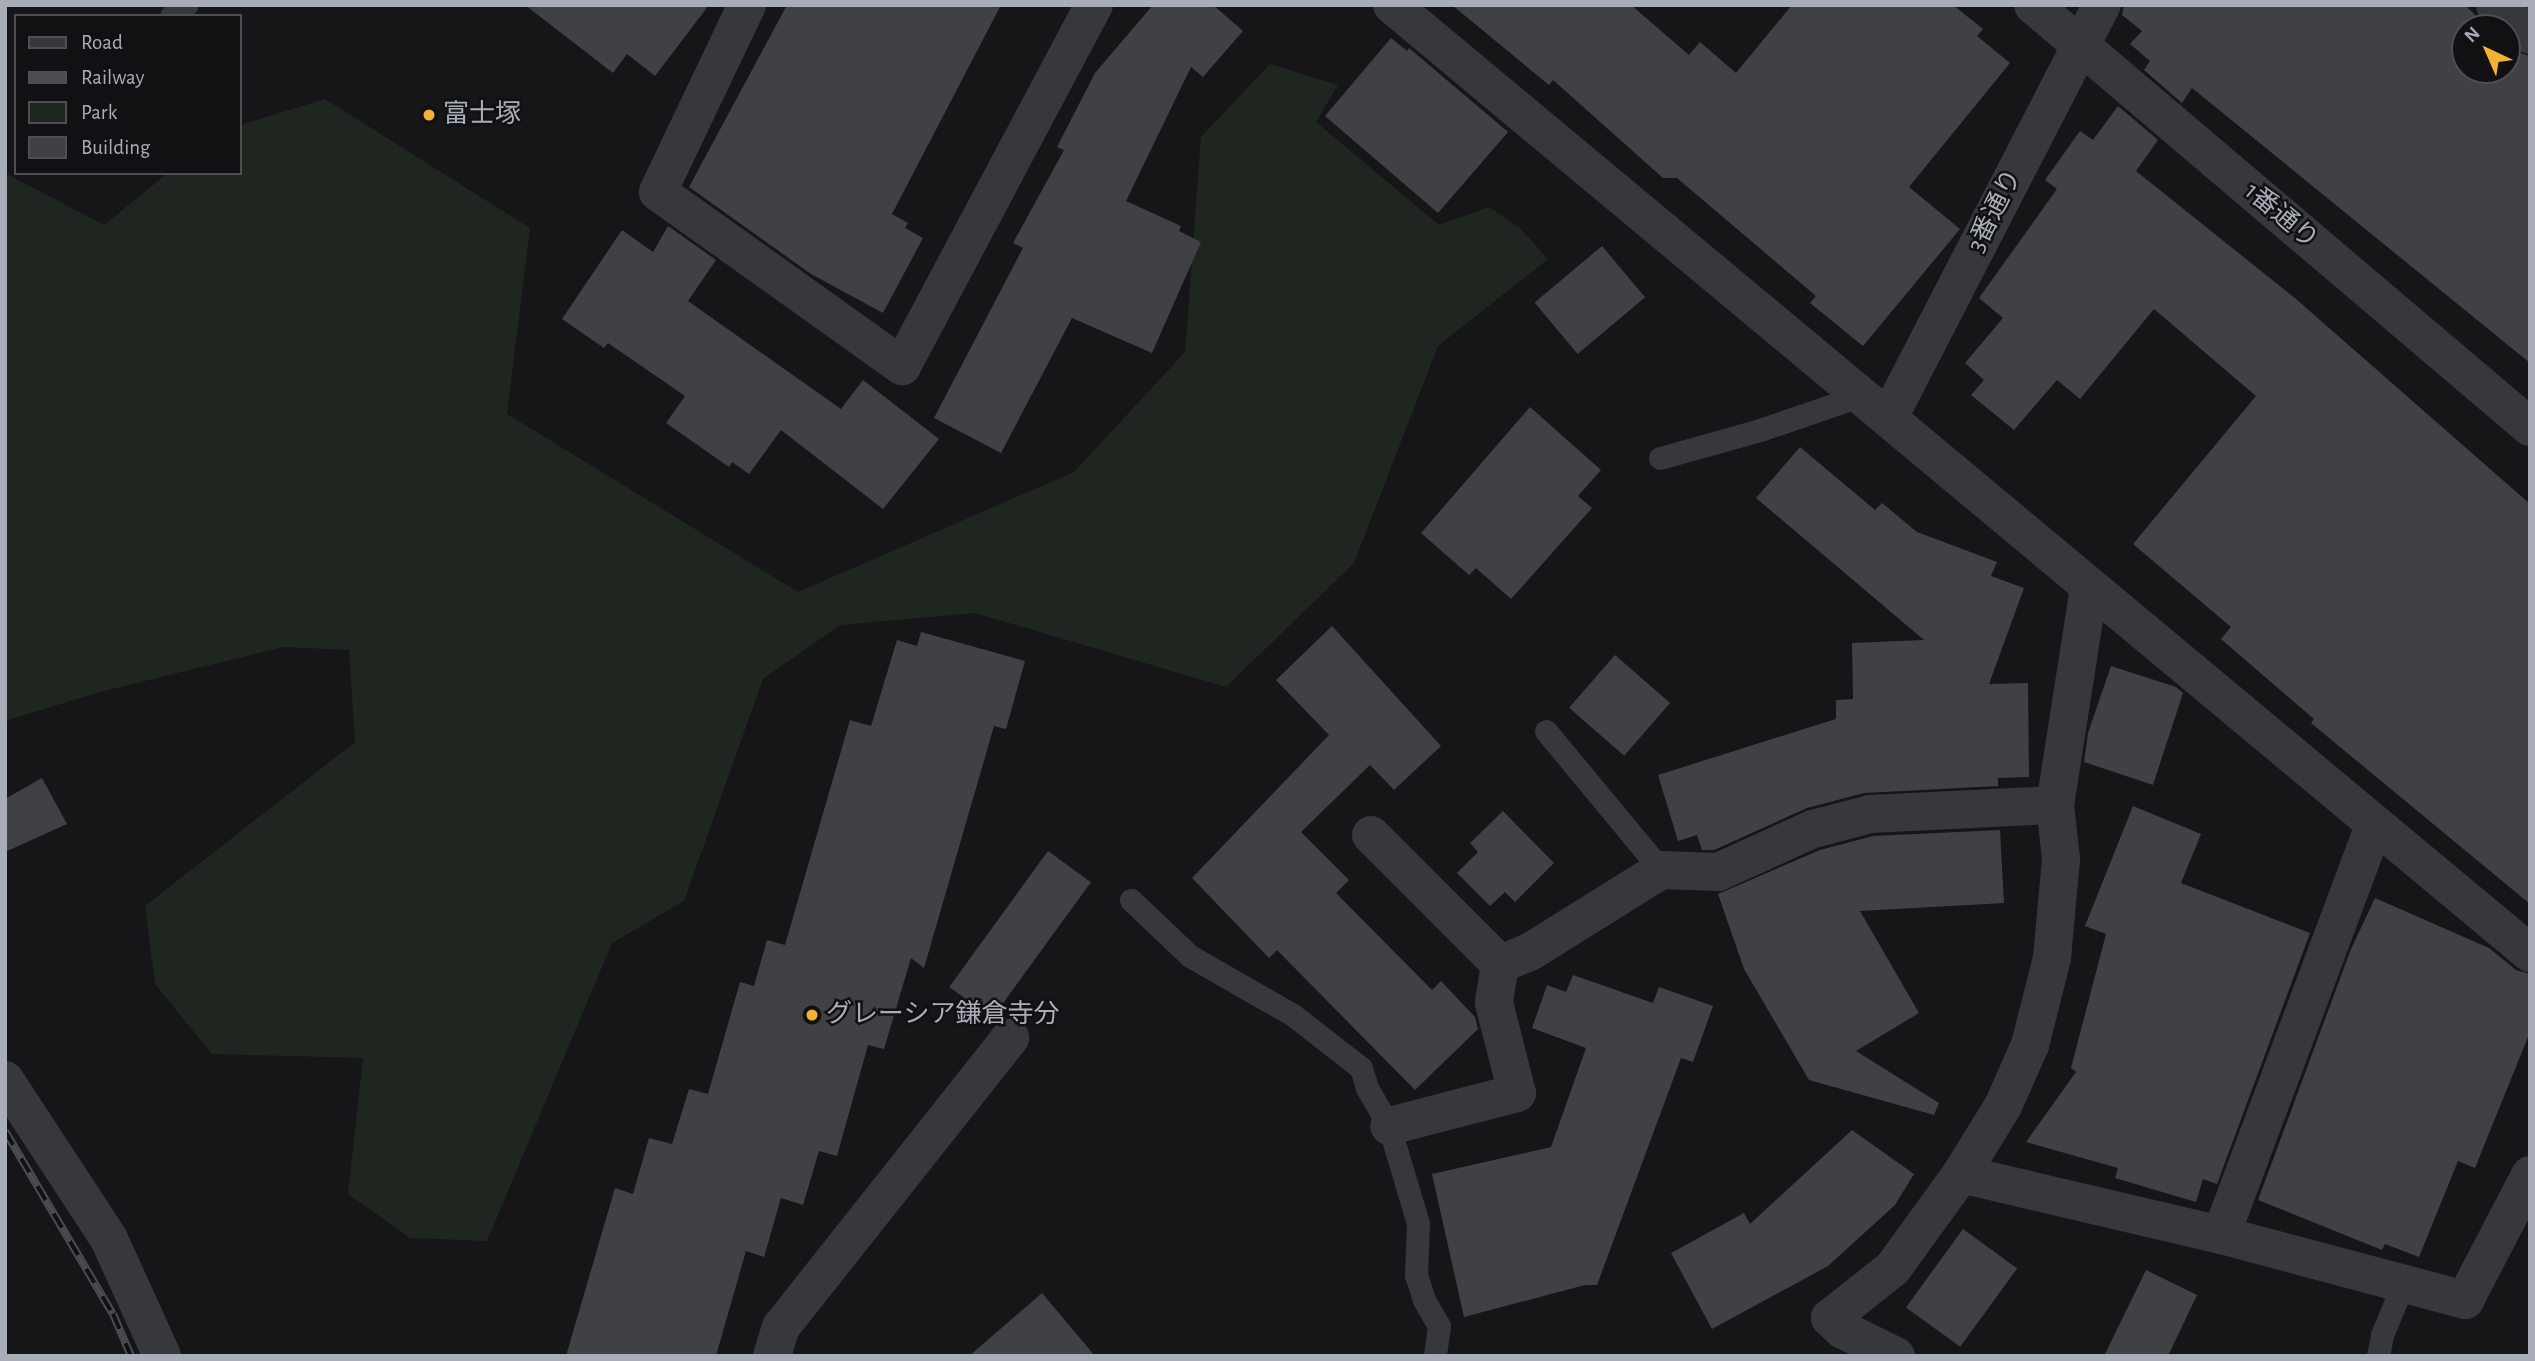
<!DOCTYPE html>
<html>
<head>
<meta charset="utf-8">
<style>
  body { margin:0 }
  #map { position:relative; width:2535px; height:1361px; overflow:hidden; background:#161618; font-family:"Alegreya Sans","Noto Sans JP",sans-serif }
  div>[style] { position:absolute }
  .green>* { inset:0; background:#1e261f }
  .building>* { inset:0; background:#404145; transform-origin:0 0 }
  .service>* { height:23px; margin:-11.5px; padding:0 11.5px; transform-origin:11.5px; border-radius:11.5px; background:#37383d }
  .minor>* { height:38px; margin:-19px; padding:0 19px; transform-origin:19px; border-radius:19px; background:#37383d }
  .tertiary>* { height:38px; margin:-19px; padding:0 19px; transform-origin:19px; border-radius:19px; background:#37383d }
  .rail>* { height:8px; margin-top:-4px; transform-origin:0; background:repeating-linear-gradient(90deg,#111113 0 16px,#4a4c52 0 32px); box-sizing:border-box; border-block:2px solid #4a4c52 }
  .dots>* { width:19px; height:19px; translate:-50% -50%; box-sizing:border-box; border:4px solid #111113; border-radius:50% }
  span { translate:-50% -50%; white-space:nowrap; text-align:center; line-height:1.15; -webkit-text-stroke:5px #111113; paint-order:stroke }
  .poi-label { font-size:26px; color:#a8adb8 }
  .left { translate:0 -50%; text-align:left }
  .street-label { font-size:26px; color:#a8adb8 }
  .frame { position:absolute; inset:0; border:7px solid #a8adb8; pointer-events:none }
  .legend { position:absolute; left:14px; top:14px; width:228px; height:161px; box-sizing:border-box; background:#111113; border:2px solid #4d4f55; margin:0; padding:9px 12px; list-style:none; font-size:21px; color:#a8adb8 }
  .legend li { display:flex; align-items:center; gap:14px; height:35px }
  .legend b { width:35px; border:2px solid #4d4f55 }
  .north { position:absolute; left:2451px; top:14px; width:70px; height:70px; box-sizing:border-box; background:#111113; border:2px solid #4d4f55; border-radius:50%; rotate:316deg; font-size:19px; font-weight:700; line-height:28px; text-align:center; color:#a8adb8 }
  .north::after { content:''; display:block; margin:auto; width:24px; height:32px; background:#f2b134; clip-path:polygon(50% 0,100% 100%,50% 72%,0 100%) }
</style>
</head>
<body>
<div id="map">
  <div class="green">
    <div style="clip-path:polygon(1270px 64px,1338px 85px,1316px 122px,1439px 225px,1489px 207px,1519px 227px,1548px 259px,1438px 346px,1354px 563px,1226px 687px,975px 613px,840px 625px,763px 679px,684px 901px,612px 943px,487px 1241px,410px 1238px,348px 1194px,363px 1058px,212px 1054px,155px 984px,145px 906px,355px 742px,349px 650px,284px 647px,100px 692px,5px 721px,5px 173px,104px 225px,168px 173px,240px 173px,240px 125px,325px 99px,530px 228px,507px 414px,798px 592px,1074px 472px,1185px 352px,1201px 137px)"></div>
  </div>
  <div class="building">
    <div style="clip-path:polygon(525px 5px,709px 5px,655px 76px,627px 54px,613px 73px)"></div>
    <div style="clip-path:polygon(787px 5px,1001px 5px,892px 214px,908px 223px,905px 228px,923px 238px,883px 313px,811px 274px,689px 187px)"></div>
    <div style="clip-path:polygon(1153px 5px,1213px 5px,1243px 31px,1203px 77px,1191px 67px,1126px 201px,1181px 226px,1179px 231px,1201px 242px,1152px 353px,1072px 318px,1001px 453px,934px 418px,1023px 248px,1013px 243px,1064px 150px,1057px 147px,1095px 73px)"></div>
    <div style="clip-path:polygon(1452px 5px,1631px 5px,1689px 55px,1700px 42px,1736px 73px,1792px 5px,1953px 5px,1983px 29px,1977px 36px,2010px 63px,1909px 187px,1960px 229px,1863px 346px,1810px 303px,1816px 296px,1677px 178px,1663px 178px,1553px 80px,1549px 85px)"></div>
    <div style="clip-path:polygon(2124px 5px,2465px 5px,2488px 28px,2465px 28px,2465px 70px,2507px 70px,2507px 44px,2516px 52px,2530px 56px,2530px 363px,2192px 88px,2182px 103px,2144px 70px,2150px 61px,2130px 44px,2142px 31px,2122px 15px)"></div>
    <div style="clip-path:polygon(1391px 38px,1407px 51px,1409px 48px,1508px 132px,1438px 213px,1325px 116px)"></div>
    <div style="clip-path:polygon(2118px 106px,2158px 140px,2136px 171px,2296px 299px,2530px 504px,2530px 904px,2311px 723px,2314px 719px,2221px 639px,2231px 627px,2133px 544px,2256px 396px,2154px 309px,2080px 399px,2057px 380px,2014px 430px,1971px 395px,1984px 380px,1965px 363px,2003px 318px,1979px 298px,2057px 189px,2045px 180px,2080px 131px,2093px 140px)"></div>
    <div style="clip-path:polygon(668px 226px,716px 260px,688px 301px,841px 409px,863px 380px,939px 439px,883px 509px,781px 430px,749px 474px,732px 462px,729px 467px,666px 423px,685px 396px,608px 343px,604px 348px,562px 319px,622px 230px,653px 252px)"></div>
    <div style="left:1602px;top:246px;width:67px;height:88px;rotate:50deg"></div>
    <div style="clip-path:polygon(1530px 407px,1601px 470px,1578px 496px,1592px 508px,1511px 599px,1476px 568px,1469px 575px,1421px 533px)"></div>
    <div style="clip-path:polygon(1800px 447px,1875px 510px,1882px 503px,1917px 532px,1997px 562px,1991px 576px,2024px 588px,1989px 684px,2028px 683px,2029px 777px,1998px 778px,1998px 786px,1864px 793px,1807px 808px,1714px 850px,1702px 850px,1697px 835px,1678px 841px,1658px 775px,1836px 719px,1836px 700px,1853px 699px,1852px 643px,1924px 640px,1756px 498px)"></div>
    <div style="clip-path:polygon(1332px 626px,1441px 746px,1394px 790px,1370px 765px,1301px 832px,1349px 880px,1336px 893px,1432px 990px,1441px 981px,1475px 1017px,1478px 1029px,1415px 1090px,1277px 950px,1269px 958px,1192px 878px,1329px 735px,1276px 680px)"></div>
    <div style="clip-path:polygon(921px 632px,1025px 661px,1006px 729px,994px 726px,924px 968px,911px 958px,884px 1049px,868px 1045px,837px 1156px,819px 1151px,803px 1205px,781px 1198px,764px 1257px,746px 1251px,716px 1356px,566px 1356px,615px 1188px,633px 1194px,649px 1138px,672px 1144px,689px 1089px,708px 1094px,740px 982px,754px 986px,767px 940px,785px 945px,850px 720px,871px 726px,897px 640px,917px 646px)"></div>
    <div style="left:1615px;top:655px;width:73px;height:70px;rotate:41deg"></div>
    <div style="clip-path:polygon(2111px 666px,2176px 687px,2183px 693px,2153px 785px,2084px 762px,2088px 733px)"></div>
    <div style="clip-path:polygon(42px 778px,67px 824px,5px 852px,5px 799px)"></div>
    <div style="clip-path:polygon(2133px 806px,2201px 834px,2181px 883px,2310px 933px,2217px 1184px,2203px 1179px,2196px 1202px,2115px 1178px,2118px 1168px,2026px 1142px,2076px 1072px,2071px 1068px,2106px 934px,2085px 926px)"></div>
    <div style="clip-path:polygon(1503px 811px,1554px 863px,1515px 902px,1505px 892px,1490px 906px,1457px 873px,1478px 852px,1470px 843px)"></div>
    <div style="clip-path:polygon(2000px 830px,2004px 903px,1860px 911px,1919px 1013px,1856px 1051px,1939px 1103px,1934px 1115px,1809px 1080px,1744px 969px,1718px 894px,1820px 850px,1873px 836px)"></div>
    <div style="left:1048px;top:851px;width:53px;height:168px;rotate:36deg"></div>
    <div style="clip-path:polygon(2375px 898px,2489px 948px,2516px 970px,2530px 974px,2530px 1032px,2475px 1168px,2458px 1161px,2419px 1257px,2385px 1244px,2382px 1250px,2258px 1200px,2351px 949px)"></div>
    <div style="clip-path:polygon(1573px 975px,1653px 1003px,1659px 987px,1713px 1006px,1693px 1062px,1681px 1058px,1597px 1285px,1585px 1285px,1464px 1317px,1432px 1174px,1551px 1147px,1586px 1048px,1532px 1028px,1547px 985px,1566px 992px)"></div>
    <div style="clip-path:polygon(1852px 1130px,1914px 1174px,1895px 1205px,1828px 1266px,1712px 1329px,1671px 1253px,1744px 1213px,1750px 1224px)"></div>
    <div style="left:1963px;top:1229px;width:67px;height:97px;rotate:36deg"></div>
    <div style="clip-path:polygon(2146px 1270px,2197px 1295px,2168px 1356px,2104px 1356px)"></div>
    <div style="clip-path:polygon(1042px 1293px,1095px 1356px,969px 1356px)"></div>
  </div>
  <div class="service">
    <div style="left:171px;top:16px;width:19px;rotate:-36deg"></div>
    <div style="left:1660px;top:458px;width:104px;rotate:-15.6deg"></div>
    <div style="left:1760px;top:430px;width:108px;rotate:-18.9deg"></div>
    <div style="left:1546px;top:731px;width:180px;rotate:50.4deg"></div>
    <div style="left:1131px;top:900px;width:81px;rotate:43.5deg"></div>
    <div style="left:1190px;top:956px;width:119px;rotate:29.8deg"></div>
    <div style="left:1293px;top:1015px;width:86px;rotate:37.9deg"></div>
    <div style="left:1361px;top:1068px;width:21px;rotate:73deg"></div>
    <div style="left:1367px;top:1088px;width:44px;rotate:59.9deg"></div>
    <div style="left:1389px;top:1126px;width:101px;rotate:73.4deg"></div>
    <div style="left:1418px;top:1223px;width:52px;rotate:92.2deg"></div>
    <div style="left:1416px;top:1275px;width:26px;rotate:72deg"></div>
    <div style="left:1424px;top:1300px;width:30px;rotate:60deg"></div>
    <div style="left:1439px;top:1326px;width:30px;rotate:98deg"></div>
    <div style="left:2378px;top:1356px;width:21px;rotate:-79deg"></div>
    <div style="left:2382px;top:1335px;width:55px;rotate:-67.6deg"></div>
  </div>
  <div class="minor">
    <div style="left:747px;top:5px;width:207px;rotate:115.5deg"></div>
    <div style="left:658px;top:192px;width:300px;rotate:35.5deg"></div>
    <div style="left:902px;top:366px;width:409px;rotate:-62deg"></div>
    <div style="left:1392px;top:5px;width:1481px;rotate:39.8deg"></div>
    <div style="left:2033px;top:5px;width:652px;rotate:40.33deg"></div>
    <div style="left:2495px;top:5px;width:46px;rotate:40.6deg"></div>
    <div style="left:1889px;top:417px;width:464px;rotate:-62.7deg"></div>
    <div style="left:1371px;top:835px;width:182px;rotate:45deg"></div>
    <div style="left:1500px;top:964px;width:39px;rotate:99deg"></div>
    <div style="left:1494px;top:1003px;width:93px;rotate:75.7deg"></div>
    <div style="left:1517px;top:1093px;width:132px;rotate:165.5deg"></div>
    <div style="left:1500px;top:964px;width:32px;rotate:-22deg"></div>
    <div style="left:1530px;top:952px;width:155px;rotate:-32deg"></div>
    <div style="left:1661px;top:870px;width:57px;rotate:2deg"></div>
    <div style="left:1718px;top:872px;width:104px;rotate:-24.4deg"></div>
    <div style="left:1813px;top:829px;width:59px;rotate:-14.7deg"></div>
    <div style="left:1870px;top:814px;width:185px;rotate:-2.8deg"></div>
    <div style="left:1961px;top:1174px;width:267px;rotate:13.2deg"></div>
    <div style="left:2221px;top:1235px;width:253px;rotate:14.9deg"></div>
    <div style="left:2465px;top:1300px;width:141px;rotate:-62.5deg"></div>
    <div style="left:2221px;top:1235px;width:437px;rotate:-69.5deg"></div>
    <div style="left:772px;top:1356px;width:30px;rotate:-73deg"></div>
    <div style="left:781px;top:1327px;width:369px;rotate:-51.6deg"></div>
    <div style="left:1896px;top:1356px;width:59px;rotate:-153.9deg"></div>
    <div style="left:1843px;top:1330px;width:18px;rotate:-137deg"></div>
    <div style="left:1830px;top:1318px;width:80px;rotate:-38.4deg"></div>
    <div style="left:1893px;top:1268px;width:116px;rotate:-54.1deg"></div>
    <div style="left:1961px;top:1174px;width:80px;rotate:-58.3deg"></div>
    <div style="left:2003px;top:1106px;width:67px;rotate:-66.1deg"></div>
    <div style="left:2030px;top:1045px;width:90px;rotate:-75.8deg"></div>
    <div style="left:2052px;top:958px;width:99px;rotate:-84.8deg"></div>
    <div style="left:2061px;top:859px;width:54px;rotate:-96.3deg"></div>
    <div style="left:2055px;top:805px;width:221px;rotate:-81.1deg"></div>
  </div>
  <div class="tertiary">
    <div style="left:5px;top:1080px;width:190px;rotate:56.8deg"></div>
    <div style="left:109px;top:1239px;width:128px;rotate:65.6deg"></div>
  </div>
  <div class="rail">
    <div style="left:5px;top:1131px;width:212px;rotate:59.5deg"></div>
    <div style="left:113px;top:1314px;width:46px;rotate:66.8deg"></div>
  </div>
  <div class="dots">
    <div style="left:429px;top:115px;background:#f2b134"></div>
    <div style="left:812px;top:1015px;background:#f2b134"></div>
  </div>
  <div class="poi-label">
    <span class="left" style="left:443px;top:115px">富士塚</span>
    <span class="left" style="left:826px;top:1015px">グレーシア鎌倉寺分</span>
  </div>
  <div class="street-label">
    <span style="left:1995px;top:211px;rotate:-63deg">3番通り</span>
    <span style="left:2281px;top:216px;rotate:40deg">1番通り</span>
  </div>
  <div class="frame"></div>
  <ul class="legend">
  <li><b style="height:9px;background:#37383d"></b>Road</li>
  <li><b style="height:9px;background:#4a4c52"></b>Railway</li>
  <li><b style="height:19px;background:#1e261f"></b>Park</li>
  <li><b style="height:19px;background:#404145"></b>Building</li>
  </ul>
  <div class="north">N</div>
</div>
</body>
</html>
